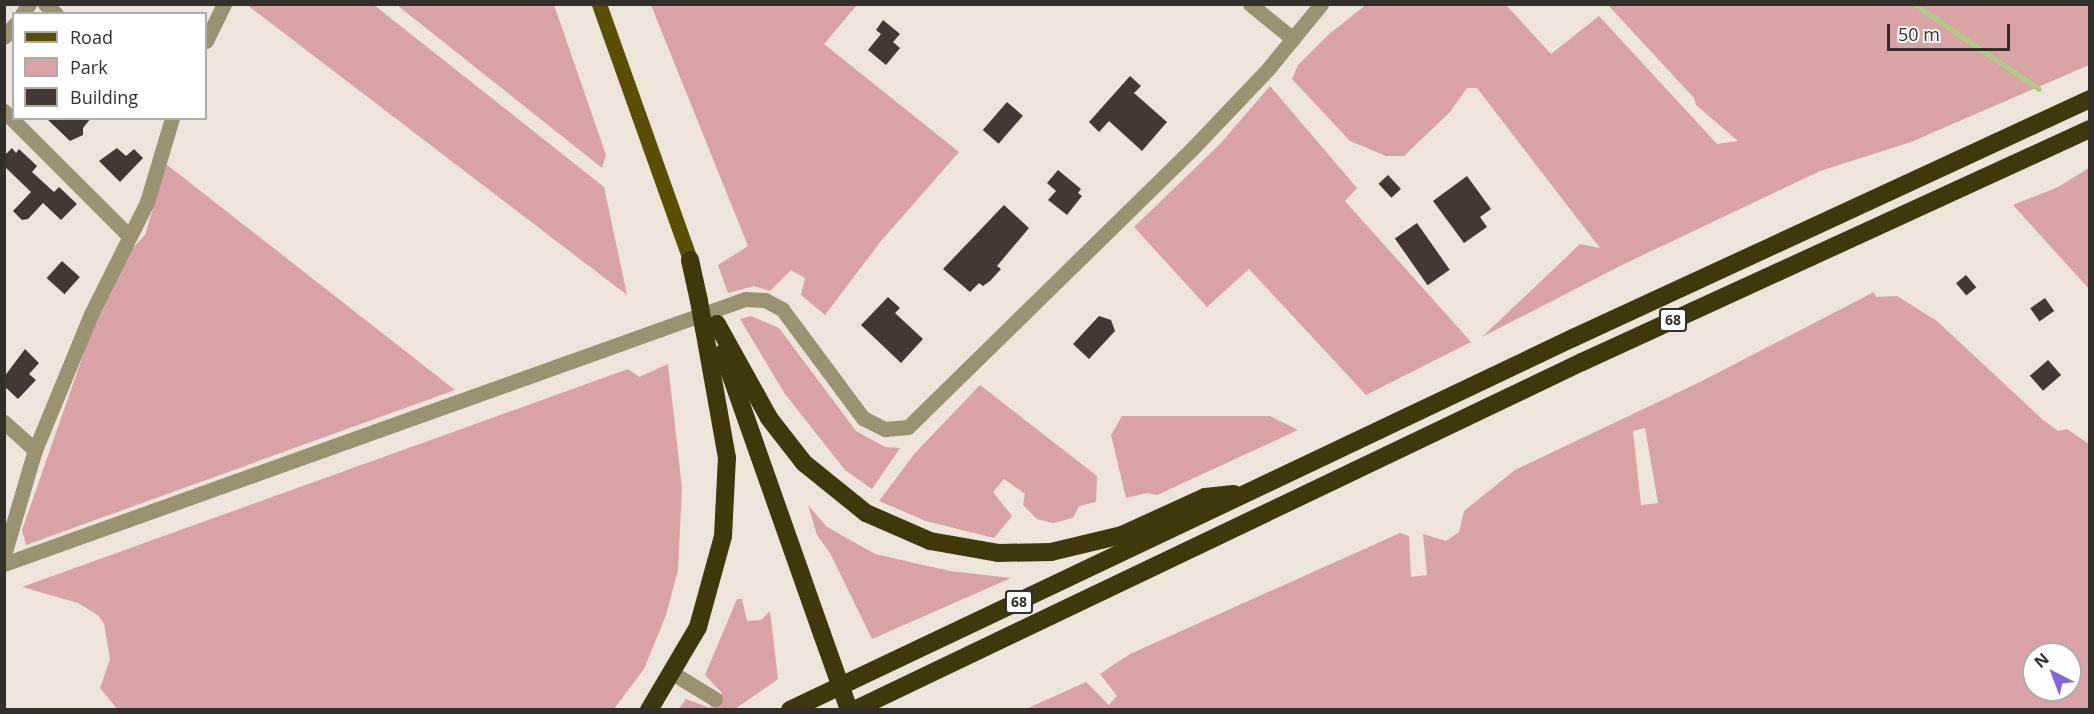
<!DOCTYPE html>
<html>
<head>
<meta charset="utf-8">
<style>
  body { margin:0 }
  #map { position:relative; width:2094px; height:714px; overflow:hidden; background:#ede5db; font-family:"Open Sans",sans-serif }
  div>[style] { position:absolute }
  .green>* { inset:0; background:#d9a3a5 }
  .stream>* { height:5px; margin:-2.5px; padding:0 2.5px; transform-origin:2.5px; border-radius:2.5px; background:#adce84 }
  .building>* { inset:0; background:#433834; transform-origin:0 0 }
  .minor>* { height:15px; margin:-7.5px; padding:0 7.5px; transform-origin:7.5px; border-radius:7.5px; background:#999372 }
  .major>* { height:15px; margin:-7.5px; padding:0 7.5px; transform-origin:7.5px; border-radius:7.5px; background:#5a4f00 }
  .highway>* { height:18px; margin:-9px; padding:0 9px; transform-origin:9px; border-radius:9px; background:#3f380a }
  .highway-bridge>* { height:18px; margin:-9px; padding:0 9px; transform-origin:9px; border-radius:9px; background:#3f380a }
  span { translate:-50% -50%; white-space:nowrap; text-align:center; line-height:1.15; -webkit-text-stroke:6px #fff; paint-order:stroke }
  .shield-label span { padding:2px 4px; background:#fff; border:2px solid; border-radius:4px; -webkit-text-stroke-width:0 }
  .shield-label { font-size:14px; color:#33302c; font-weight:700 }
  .frame { position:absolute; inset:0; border:6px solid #33302c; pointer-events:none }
  .legend { position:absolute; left:12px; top:12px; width:195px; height:108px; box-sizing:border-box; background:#fff; border:2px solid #adacab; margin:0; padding:8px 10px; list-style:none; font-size:18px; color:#33302c }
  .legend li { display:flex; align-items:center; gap:12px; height:30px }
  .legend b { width:30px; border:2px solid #adacab }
  .north { position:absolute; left:2022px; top:642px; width:60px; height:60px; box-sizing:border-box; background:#fff; border:2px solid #adacab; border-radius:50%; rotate:318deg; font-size:16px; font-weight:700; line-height:24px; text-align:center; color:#33302c }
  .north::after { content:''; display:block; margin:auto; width:21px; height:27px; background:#8763de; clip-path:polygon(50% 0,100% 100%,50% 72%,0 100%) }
  .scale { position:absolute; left:1887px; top:24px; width:123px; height:27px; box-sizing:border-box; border:3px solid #33302c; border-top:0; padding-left:8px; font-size:18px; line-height:21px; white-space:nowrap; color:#33302c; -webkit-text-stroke:4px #fff; paint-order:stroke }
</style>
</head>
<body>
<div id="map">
  <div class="green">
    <div style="clip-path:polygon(1367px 4px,1506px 5px,1551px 54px,1599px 16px,1717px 144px,1738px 141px,1696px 105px,1694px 98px,1608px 5px,2089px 5px,2089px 65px,1911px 142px,1820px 171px,1620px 266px,1482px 337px,1580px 244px,1600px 248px,1477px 88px,1467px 88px,1450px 112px,1404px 156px,1386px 156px,1350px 141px,1292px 79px,1298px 65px,1328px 35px)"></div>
    <div style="clip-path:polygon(247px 5px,374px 5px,604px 187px,627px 295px)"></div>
    <div style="clip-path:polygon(397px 5px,554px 5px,606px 155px,602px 168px)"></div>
    <div style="clip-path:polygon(651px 5px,857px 5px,824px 44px,959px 152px,881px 241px,825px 315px,801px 295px,805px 278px,791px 270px,770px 291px,754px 286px,728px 293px,718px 265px,748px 246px)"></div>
    <div style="clip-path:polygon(1270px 86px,1357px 188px,1345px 201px,1471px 342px,1366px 395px,1249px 269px,1207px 307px,1134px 227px,1220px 144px)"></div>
    <div style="clip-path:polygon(166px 164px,455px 390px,26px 545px,22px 530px,95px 321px,132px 249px,145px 235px)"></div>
    <div style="clip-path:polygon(2089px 168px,2089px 289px,2013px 205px,2058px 187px)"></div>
    <div style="clip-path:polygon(evenodd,1874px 292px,1876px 297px,1897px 296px,1937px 321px,2043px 420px,2058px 431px,2067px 429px,2089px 444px,2089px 709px,1026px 709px,1086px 682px,1109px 705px,1117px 696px,1100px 674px,1130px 654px,1400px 533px,1409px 536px,1411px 577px,1427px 575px,1423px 534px,1446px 541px,1459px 532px,1464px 511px,1515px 470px,1700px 382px,1874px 292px,1645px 428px,1658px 503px,1641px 505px,1633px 431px,1645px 428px,1874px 292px,2034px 654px,2070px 654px,2070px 690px,2034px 690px,2034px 654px)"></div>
    <div style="clip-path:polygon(751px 316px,779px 328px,856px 431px,885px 447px,900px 448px,872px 489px,845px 470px,785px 394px,740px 319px)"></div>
    <div style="clip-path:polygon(668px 364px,682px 488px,678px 570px,666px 615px,644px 669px,614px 709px,117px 709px,100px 688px,110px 659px,104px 624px,98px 615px,78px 603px,22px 587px,628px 369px,639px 377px)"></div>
    <div style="clip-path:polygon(980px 385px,1097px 476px,1096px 502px,1079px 506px,1073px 518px,1053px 523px,1037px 519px,1023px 505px,1025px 494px,1004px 479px,993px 492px,1012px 516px,994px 538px,926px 521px,879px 501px,915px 453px)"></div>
    <div style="clip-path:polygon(1122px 416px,1270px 416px,1298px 430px,1157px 495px,1147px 493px,1126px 498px,1111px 435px)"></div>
    <div style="clip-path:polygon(808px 505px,827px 527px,875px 554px,950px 571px,1011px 578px,872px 639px,830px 553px,817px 535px)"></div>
    <div style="clip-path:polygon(737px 599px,742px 599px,747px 621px,761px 620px,770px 611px,778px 679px,735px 709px,678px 710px,686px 699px,710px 708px,722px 693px,705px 675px)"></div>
  </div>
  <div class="stream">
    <div style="left:1914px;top:4px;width:151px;rotate:34.2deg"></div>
  </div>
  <div class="building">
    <div style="clip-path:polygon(883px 20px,900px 34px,893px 42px,900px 48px,886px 65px,868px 50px,881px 34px,876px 30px)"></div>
    <div style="clip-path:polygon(1130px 76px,1141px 86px,1134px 93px,1167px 122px,1142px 151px,1109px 121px,1099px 132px,1089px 122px)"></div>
    <div style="left:1007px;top:102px;width:21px;height:37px;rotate:41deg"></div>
    <div style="clip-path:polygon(46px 118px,91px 118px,83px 128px,83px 135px,70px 141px)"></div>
    <div style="clip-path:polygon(12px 148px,16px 153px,19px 149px,37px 166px,32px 172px,54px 192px,59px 187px,77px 204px,61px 220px,43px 203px,28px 219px,22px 220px,13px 211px,31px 192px,4px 166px,4px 156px)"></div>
    <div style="clip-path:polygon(117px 148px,126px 156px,134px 149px,143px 158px,120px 182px,99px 161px)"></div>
    <div style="clip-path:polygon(1058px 170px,1081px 189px,1078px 193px,1082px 196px,1067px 215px,1048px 200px,1056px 191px,1047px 183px)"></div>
    <div style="left:1388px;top:175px;width:19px;height:13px;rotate:47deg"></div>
    <div style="clip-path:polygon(1467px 176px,1491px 209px,1480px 217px,1487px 227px,1464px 243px,1433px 201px)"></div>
    <div style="clip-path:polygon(1004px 205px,1029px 228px,997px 266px,1001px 269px,990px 281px,983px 286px,979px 283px,970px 292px,943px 269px)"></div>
    <div style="left:1417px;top:223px;width:57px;height:27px;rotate:55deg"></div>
    <div style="left:62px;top:261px;width:24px;height:23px;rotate:42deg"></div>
    <div style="left:1966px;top:275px;width:16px;height:13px;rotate:50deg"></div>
    <div style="clip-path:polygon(888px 297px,900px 308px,895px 313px,923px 339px,901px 363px,861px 325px)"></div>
    <div style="left:2045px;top:298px;width:16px;height:18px;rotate:55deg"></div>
    <div style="clip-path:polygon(1099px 316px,1111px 320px,1115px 331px,1089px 359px,1073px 344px)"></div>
    <div style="clip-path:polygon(25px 349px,39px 363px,29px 374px,36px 380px,18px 399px,4px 386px,4px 377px)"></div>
    <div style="left:2048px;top:360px;width:20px;height:24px;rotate:49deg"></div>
  </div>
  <div class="minor">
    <div style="left:45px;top:4px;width:15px;rotate:42deg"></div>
    <div style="left:1250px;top:4px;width:55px;rotate:39.1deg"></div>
    <div style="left:22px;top:14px;width:12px;rotate:-55deg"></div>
    <div style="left:4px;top:37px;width:16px;rotate:-50deg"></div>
    <div style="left:206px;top:41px;width:41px;rotate:-64.1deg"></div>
    <div style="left:4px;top:111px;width:177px;rotate:45deg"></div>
    <div style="left:4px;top:422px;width:42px;rotate:42.1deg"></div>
    <div style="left:4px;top:555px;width:109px;rotate:-73.6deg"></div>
    <div style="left:35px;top:450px;width:147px;rotate:-67.6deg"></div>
    <div style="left:91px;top:314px;width:125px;rotate:-63.4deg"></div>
    <div style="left:147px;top:202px;width:88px;rotate:-73.4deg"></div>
    <div style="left:4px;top:564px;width:787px;rotate:-19.68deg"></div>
    <div style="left:745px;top:299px;width:20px;rotate:3deg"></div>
    <div style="left:765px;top:300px;width:19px;rotate:28deg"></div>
    <div style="left:782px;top:309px;width:136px;rotate:53.4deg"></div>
    <div style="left:863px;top:418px;width:25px;rotate:27deg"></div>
    <div style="left:885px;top:429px;width:23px;rotate:-5deg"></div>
    <div style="left:908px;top:427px;width:395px;rotate:-44.4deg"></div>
    <div style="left:1190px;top:151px;width:113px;rotate:-46.4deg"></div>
    <div style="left:1268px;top:69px;width:84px;rotate:-50.8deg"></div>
    <div style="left:674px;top:674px;width:48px;rotate:31.4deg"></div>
  </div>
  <div class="major">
    <div style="left:599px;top:4px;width:272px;rotate:70.4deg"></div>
  </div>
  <div class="highway">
    <div style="left:690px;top:260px;width:42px;rotate:77.6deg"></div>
    <div style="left:717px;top:324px;width:107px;rotate:61deg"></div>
    <div style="left:769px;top:418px;width:57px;rotate:52.1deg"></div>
    <div style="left:804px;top:463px;width:80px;rotate:38.9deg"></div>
    <div style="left:866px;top:513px;width:70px;rotate:23.6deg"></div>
    <div style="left:930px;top:541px;width:69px;rotate:10deg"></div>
    <div style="left:998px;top:553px;width:53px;rotate:-1.1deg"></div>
    <div style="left:1051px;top:552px;width:73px;rotate:-13.5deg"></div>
    <div style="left:1122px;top:535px;width:91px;rotate:-24.6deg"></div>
    <div style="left:1205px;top:497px;width:29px;rotate:-6deg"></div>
    <div style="left:723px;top:353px;width:298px;rotate:70.6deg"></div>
    <div style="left:649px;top:710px;width:96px;rotate:-59.4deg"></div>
    <div style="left:698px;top:627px;width:94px;rotate:-74.6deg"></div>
    <div style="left:723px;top:536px;width:78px;rotate:-87.1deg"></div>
    <div style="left:727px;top:458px;width:131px;rotate:-100.1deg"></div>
    <div style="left:790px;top:710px;width:867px;rotate:-25.41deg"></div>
    <div style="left:1573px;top:338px;width:570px;rotate:-24.81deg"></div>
    <div style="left:854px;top:710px;width:807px;rotate:-25.55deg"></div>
    <div style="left:1582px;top:362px;width:559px;rotate:-24.64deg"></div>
  </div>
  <div class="highway-bridge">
    <div style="left:699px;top:301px;width:28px;rotate:80deg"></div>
    <div style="left:822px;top:634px;width:81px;rotate:70.4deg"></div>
  </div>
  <div class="shield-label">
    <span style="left:1673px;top:320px">68</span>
    <span style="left:1019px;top:602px">68</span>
  </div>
  <div class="frame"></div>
  <ul class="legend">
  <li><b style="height:8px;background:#5a4f00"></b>Road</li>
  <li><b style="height:16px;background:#d9a3a5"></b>Park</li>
  <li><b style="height:16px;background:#433834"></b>Building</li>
  </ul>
  <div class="north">N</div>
  <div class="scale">50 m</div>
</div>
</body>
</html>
